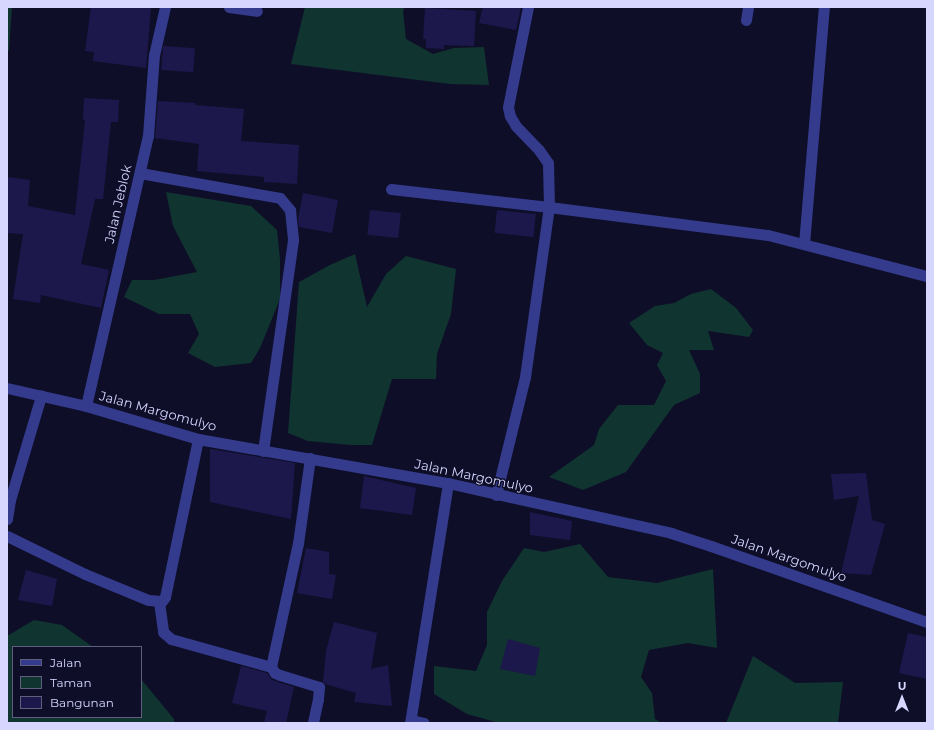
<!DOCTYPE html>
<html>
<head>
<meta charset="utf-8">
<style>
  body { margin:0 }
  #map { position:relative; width:934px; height:730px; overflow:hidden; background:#0f0e29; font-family:Montserrat,sans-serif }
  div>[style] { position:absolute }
  .green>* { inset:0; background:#10342f }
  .building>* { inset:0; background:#1c184c; transform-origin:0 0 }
  .service>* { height:11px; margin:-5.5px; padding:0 5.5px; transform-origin:5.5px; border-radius:5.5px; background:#343b8d }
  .minor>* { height:11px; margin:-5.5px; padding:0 5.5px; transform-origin:5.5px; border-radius:5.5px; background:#343b8d }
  span { translate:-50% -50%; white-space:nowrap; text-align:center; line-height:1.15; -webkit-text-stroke:3px #0f0e29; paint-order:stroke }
  .street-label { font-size:13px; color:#d6d6ff }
  .frame { position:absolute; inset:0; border:8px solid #d6d6ff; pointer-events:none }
  .legend { position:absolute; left:12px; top:646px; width:130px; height:72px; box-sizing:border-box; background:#0f0e29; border:1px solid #5f5e7f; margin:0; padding:5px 7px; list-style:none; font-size:12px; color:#d6d6ff }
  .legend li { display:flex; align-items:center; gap:8px; height:20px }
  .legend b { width:20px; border:1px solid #5f5e7f }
  .north { position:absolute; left:882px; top:678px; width:40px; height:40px; -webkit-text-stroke:3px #0f0e29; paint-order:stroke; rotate:0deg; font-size:11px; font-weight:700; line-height:16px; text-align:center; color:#d6d6ff }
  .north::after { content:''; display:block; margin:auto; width:14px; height:18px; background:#d6d6ff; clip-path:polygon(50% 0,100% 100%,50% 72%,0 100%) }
</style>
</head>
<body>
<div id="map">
  <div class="green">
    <div style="clip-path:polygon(7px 7px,12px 7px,9px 50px,7px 52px)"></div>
    <div style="clip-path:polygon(305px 7px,405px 7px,403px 11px,406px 39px,433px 54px,454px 48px,484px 47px,489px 85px,450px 84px,291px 64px)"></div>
    <div style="clip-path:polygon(166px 192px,251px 206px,277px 230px,280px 259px,280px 299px,260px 348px,251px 363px,215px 367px,188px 353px,199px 334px,190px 314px,159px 314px,124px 297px,132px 280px,154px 280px,197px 272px,173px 226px)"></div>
    <div style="clip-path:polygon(355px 254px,367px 307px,386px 274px,406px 256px,456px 269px,451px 314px,437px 354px,436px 379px,392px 379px,372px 445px,350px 445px,308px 441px,288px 433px,299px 282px,330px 265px)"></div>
    <div style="clip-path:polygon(711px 289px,736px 308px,753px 330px,749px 337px,708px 331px,714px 350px,689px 350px,700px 374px,700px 393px,674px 405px,626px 472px,583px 490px,549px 477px,594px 445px,599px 429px,618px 405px,654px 405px,666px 381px,657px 365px,663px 353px,647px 345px,629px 323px,655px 306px,674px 303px,691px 294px)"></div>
    <div style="clip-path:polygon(580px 544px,608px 577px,657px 583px,713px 569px,717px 648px,688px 643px,649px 650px,641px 677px,652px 693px,655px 719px,662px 723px,499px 723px,467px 714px,434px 694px,434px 666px,476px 671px,487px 645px,487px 612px,502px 581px,524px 548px,544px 552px)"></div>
    <div style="clip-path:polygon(34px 620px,62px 625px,93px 647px,13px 647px,13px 717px,141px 717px,141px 679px,174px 719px,174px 723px,7px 723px,7px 636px)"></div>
    <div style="clip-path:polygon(753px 656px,795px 683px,843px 682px,838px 723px,726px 723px)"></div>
  </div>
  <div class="building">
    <div style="clip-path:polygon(91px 7px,151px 7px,146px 68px,93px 61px,94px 52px,85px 51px)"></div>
    <div style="clip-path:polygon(483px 7px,521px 7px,516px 30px,479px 23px)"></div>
    <div style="clip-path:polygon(425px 8px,476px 11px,474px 46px,444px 45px,444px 49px,426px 48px,426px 39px,423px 39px)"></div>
    <div style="left:163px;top:46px;width:32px;height:24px;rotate:4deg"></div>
    <div style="clip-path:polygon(84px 98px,119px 100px,118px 122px,111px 122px,103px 199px,95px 199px,81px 264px,109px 270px,101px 308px,41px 295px,40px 303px,13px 299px,23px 234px,7px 233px,7px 177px,30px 180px,28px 206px,75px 215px,85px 120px,83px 120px)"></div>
    <div style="clip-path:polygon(158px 101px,195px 103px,195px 105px,244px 109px,241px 141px,299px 145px,297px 184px,264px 182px,264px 177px,197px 171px,199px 144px,155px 138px)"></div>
    <div style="clip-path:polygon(303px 193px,338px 200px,332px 233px,299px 227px,298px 219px)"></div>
    <div style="left:370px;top:210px;width:31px;height:25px;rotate:6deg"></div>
    <div style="left:497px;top:210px;width:39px;height:23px;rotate:6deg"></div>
    <div style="clip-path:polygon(210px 449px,295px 463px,291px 519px,210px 502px)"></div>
    <div style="clip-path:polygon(866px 473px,872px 520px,885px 524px,871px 575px,841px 573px,859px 496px,834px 500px,831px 474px)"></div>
    <div style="clip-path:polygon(364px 476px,416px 488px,412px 515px,360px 508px)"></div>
    <div style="clip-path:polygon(530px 512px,572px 521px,570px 540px,530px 535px)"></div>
    <div style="clip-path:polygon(306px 548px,329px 552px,329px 574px,336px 575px,332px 599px,297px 593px)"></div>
    <div style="clip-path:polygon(26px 570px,57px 579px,52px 606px,18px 600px)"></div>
    <div style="clip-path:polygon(334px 622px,377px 633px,371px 669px,388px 665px,392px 706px,354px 702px,356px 693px,325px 684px,323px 682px,326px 651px)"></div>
    <div style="clip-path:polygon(908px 633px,927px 637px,927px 679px,899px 673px)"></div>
    <div style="clip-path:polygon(508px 639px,540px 648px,535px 676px,500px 669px)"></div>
    <div style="clip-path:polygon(241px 666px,267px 673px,272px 680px,294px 687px,286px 723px,264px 723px,267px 711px,232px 703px)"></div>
  </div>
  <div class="service">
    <div style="left:746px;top:20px;width:13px;rotate:-81deg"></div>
  </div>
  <div class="minor">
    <div style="left:229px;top:7px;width:28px;rotate:8deg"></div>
    <div style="left:140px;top:173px;width:142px;rotate:10.1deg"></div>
    <div style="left:280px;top:198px;width:16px;rotate:50deg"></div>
    <div style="left:290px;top:210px;width:30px;rotate:84deg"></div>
    <div style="left:293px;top:240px;width:213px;rotate:98.1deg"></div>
    <div style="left:391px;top:189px;width:159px;rotate:6.5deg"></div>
    <div style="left:549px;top:207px;width:221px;rotate:7.3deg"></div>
    <div style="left:768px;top:235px;width:164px;rotate:14.5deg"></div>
    <div style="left:804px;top:244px;width:238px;rotate:-85.2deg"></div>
    <div style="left:7px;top:388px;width:81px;rotate:12.8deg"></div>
    <div style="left:86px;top:406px;width:117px;rotate:16.4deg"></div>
    <div style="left:198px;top:439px;width:254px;rotate:10deg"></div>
    <div style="left:448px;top:483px;width:229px;rotate:12.6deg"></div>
    <div style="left:671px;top:533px;width:42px;rotate:18deg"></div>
    <div style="left:711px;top:546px;width:229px;rotate:19.4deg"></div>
    <div style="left:86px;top:406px;width:277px;rotate:-77.1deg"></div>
    <div style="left:148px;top:136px;width:81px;rotate:-85.8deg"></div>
    <div style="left:154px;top:55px;width:49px;rotate:-77.1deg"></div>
    <div style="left:310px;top:458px;width:86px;rotate:98deg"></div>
    <div style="left:298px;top:543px;width:127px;rotate:102.3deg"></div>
    <div style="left:271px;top:667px;width:7px;rotate:56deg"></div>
    <div style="left:275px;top:673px;width:5px;rotate:22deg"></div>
    <div style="left:280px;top:675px;width:41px;rotate:17.1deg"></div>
    <div style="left:319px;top:687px;width:12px;rotate:95deg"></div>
    <div style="left:318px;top:699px;width:25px;rotate:102deg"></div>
    <div style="left:496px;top:495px;width:122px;rotate:-76.2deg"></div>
    <div style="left:525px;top:377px;width:172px;rotate:-82deg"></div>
    <div style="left:549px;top:207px;width:44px;rotate:-91.3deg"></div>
    <div style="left:548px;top:163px;width:16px;rotate:-125deg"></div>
    <div style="left:539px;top:150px;width:33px;rotate:-134deg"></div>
    <div style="left:516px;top:126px;width:12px;rotate:-121deg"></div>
    <div style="left:510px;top:116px;width:9px;rotate:-103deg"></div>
    <div style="left:508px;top:107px;width:102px;rotate:-78.7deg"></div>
    <div style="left:7px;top:519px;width:19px;rotate:-81deg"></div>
    <div style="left:10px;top:500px;width:109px;rotate:-73.4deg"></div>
    <div style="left:7px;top:536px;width:87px;rotate:26deg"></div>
    <div style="left:85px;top:574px;width:68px;rotate:22.4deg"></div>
    <div style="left:148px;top:600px;width:14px;rotate:4deg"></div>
    <div style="left:162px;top:601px;width:5px;rotate:-53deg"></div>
    <div style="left:165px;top:597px;width:161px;rotate:-78.2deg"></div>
    <div style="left:159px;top:602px;width:30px;rotate:82deg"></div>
    <div style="left:163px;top:632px;width:11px;rotate:41deg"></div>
    <div style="left:171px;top:639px;width:104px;rotate:15.6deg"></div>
    <div style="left:411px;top:720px;width:13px;rotate:13deg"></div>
    <div style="left:410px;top:723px;width:243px;rotate:-81deg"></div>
  </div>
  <div class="street-label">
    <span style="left:118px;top:204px;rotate:-77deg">Jalan Jeblok</span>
    <span style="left:158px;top:411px;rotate:15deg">Jalan Margomulyo</span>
    <span style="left:474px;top:476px;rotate:12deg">Jalan Margomulyo</span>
    <span style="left:789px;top:558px;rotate:19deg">Jalan Margomulyo</span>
  </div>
  <div class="frame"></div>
  <ul class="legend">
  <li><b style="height:5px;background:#343b8d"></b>Jalan</li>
  <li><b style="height:11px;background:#10342f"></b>Taman</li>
  <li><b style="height:11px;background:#1c184c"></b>Bangunan</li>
  </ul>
  <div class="north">U</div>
</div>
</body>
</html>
